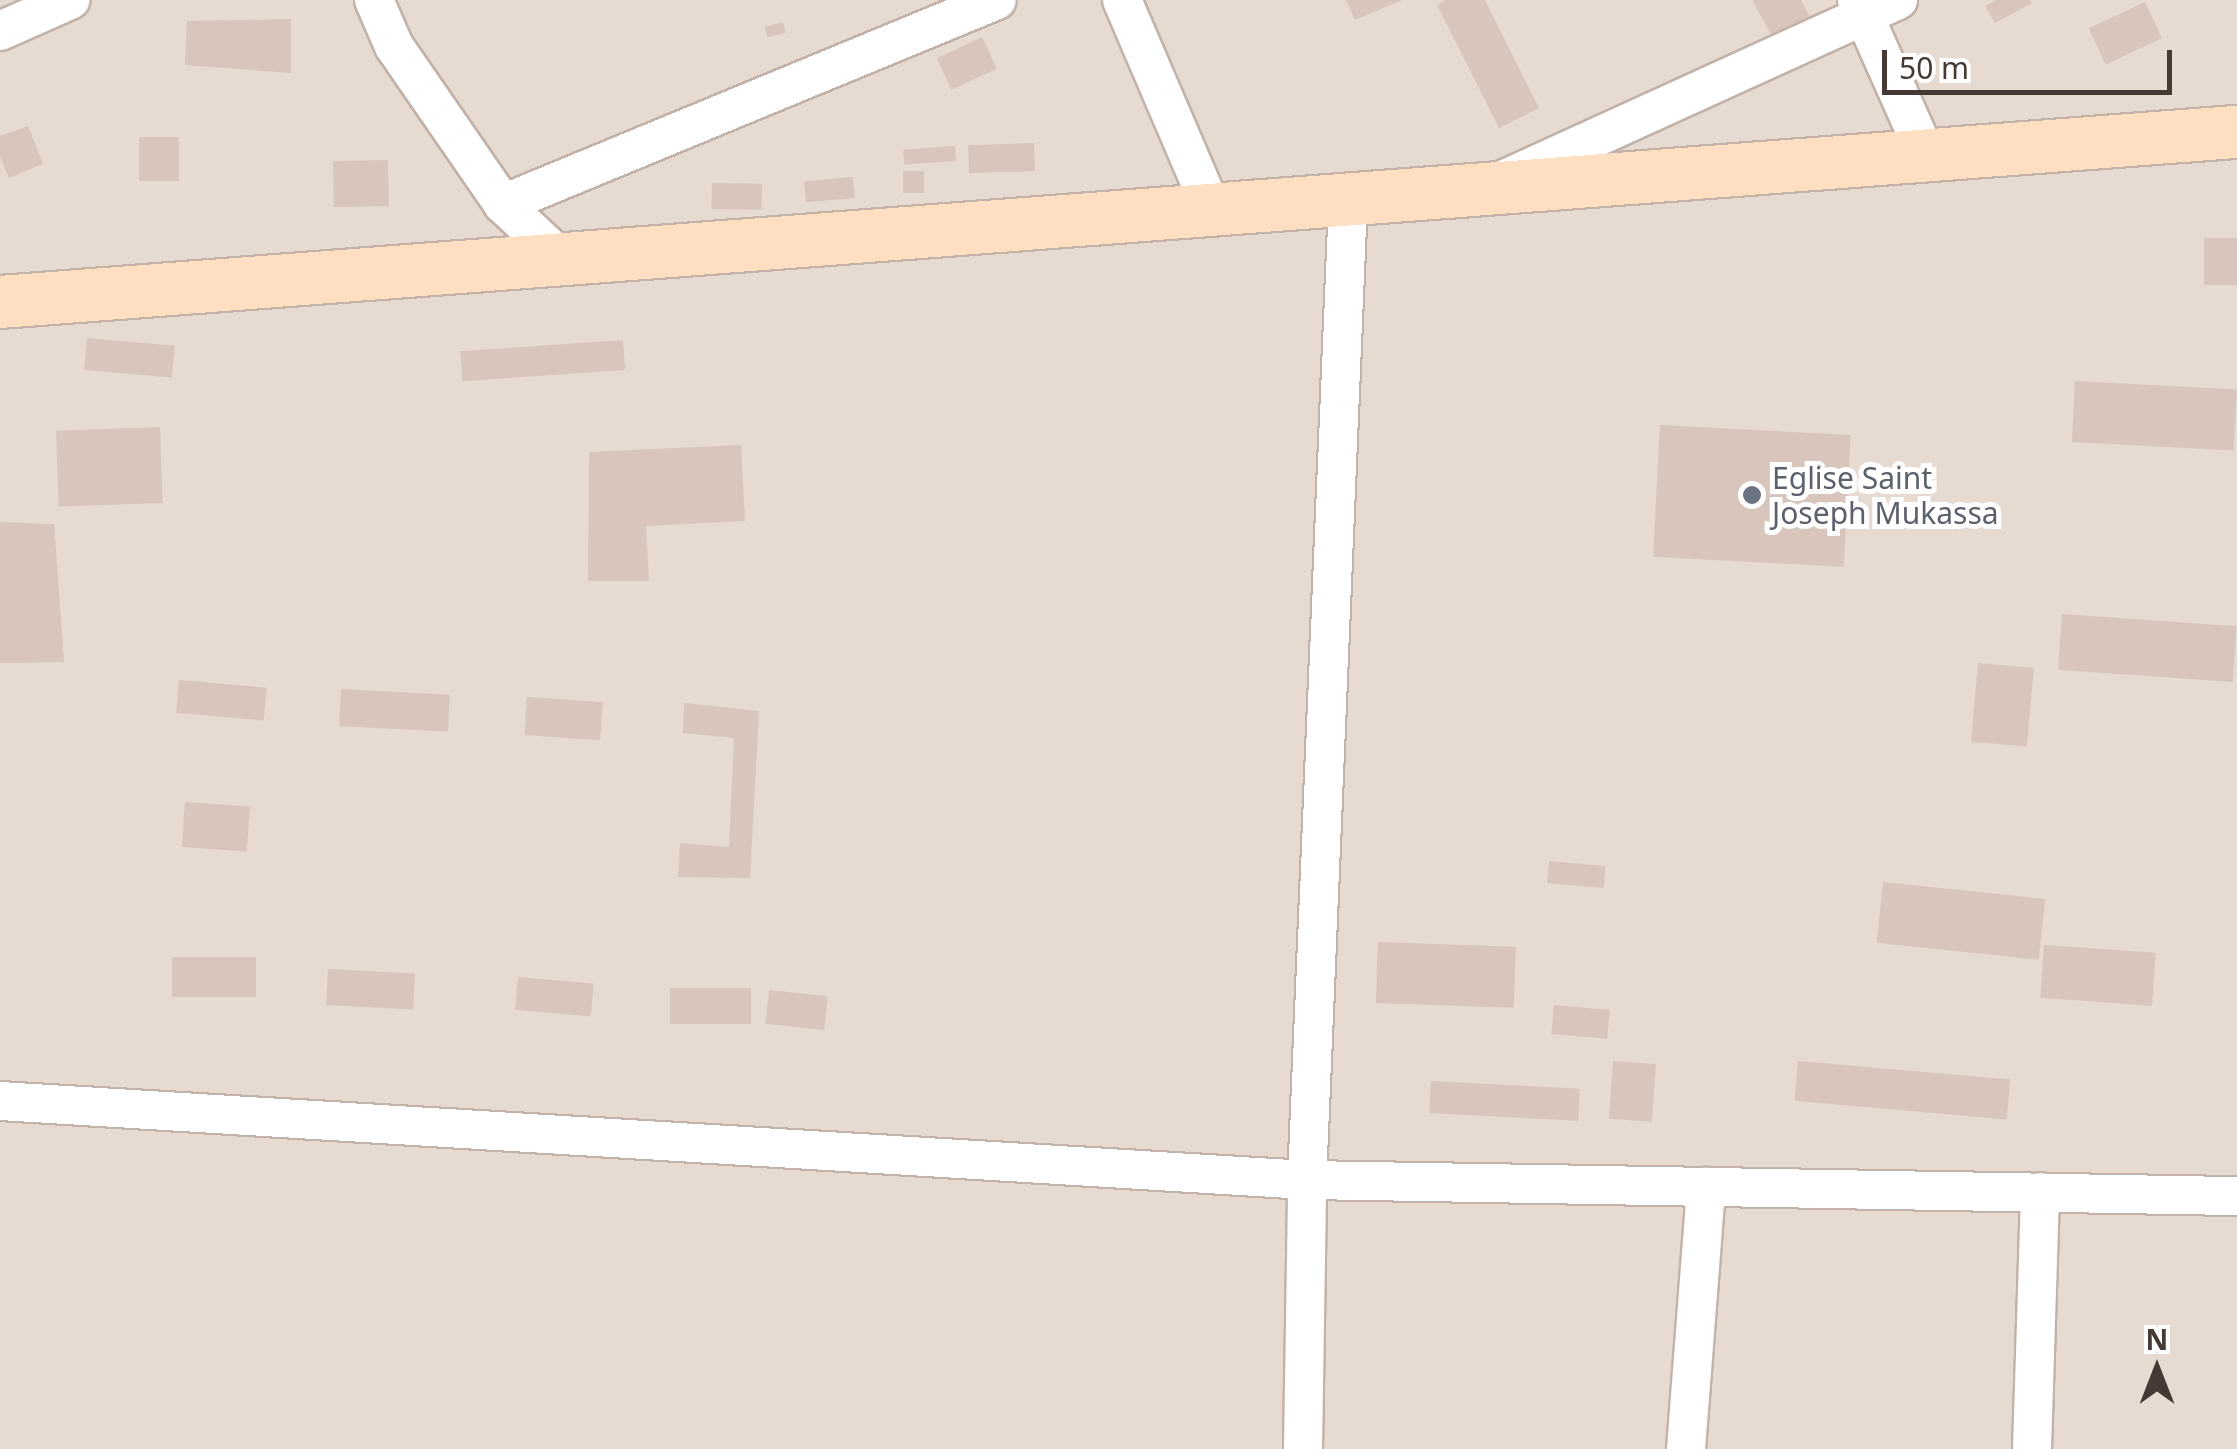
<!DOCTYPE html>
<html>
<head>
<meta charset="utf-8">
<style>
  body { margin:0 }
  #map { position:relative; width:2237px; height:1449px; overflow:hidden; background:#f3eae3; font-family:"Noto Sans",sans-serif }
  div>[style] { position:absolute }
  .residential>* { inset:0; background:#e7dad1; transform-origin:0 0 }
  .building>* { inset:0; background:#d8c5bb; transform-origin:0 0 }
  .roads { filter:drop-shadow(2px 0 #c2b2a8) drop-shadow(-2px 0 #c2b2a8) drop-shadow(0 2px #c2b2a8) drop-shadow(0 -2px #c2b2a8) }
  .street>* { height:38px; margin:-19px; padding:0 19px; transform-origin:19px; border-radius:19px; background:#fff }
  .secondary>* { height:52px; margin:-26px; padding:0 26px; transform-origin:26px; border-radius:26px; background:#ffdfc1 }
  .dots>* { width:28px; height:28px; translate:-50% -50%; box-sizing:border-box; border:5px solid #fff; border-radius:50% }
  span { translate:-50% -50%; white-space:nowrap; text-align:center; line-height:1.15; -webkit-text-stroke:10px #fff; paint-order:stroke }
  .worship-label { font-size:30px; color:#5b616d }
  .left { translate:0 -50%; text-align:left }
  .north { position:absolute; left:2107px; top:1319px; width:100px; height:100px; -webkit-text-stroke:8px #fff; paint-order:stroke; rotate:0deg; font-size:28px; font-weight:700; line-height:40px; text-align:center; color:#453933 }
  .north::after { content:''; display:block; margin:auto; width:35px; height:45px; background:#453933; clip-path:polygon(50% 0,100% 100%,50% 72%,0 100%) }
  .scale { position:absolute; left:1882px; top:50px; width:290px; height:45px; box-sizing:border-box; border:5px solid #453933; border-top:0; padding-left:12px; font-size:30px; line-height:35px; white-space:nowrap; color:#453933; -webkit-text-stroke:8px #fff; paint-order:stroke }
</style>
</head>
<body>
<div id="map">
  <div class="residential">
    <div style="left:0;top:0;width:2237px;height:1449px"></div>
  </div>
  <div class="building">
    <div style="clip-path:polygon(1346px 0,1402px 0,1355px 20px)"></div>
    <div style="clip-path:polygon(1446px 0,1485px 0,1539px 108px,1499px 128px,1437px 5px)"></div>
    <div style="clip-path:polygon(1752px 0,1801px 0,1813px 23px,1776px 43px)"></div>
    <div style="clip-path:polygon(1996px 0,2030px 0,2032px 3px,1995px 23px,1985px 6px)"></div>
    <div style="left:2145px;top:2px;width:40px;height:62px;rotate:65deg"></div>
    <div style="clip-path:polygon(291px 19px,291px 73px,185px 65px,187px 21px)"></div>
    <div style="left:783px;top:22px;width:11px;height:19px;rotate:75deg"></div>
    <div style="left:982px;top:37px;width:35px;height:50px;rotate:65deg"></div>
    <div style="clip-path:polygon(28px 126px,43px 164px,9px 178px,0 156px,0 136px)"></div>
    <div style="left:139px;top:137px;width:40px;height:44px"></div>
    <div style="left:1034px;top:143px;width:28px;height:66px;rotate:88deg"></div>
    <div style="left:955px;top:146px;width:15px;height:52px;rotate:86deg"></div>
    <div style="left:388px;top:160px;width:46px;height:55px;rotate:89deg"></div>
    <div style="left:903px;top:171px;width:21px;height:22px"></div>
    <div style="left:853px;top:177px;width:21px;height:49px;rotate:85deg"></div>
    <div style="left:712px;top:183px;width:50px;height:26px;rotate:1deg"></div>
    <div style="left:2237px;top:238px;width:47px;height:33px;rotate:90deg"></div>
    <div style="left:87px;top:338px;width:88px;height:32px;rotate:5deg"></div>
    <div style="left:623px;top:340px;width:30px;height:163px;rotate:86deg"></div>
    <div style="left:2075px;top:381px;width:162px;height:61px;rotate:3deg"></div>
    <div style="left:1660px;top:425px;width:191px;height:132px;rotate:3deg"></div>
    <div style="left:160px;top:427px;width:76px;height:104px;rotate:88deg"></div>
    <div style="clip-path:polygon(741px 445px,745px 521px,646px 526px,649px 581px,588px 581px,589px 452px)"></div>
    <div style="clip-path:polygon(0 522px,54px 524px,64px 662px,0 663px)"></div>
    <div style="left:2062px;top:614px;width:175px;height:56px;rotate:4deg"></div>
    <div style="left:1978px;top:663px;width:56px;height:79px;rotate:5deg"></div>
    <div style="left:179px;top:680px;width:88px;height:33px;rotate:5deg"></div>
    <div style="left:341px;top:689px;width:109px;height:37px;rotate:3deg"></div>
    <div style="left:527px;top:697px;width:76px;height:38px;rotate:4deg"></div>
    <div style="clip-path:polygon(684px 703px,759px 711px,750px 878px,678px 877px,680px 843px,729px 847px,734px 738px,683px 733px)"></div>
    <div style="left:185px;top:802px;width:65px;height:45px;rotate:4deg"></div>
    <div style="left:1549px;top:861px;width:57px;height:22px;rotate:5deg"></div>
    <div style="left:1883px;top:882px;width:163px;height:61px;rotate:6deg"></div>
    <div style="left:1378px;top:942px;width:138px;height:61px;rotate:2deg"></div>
    <div style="left:2044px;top:945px;width:112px;height:53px;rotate:4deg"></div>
    <div style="left:172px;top:957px;width:84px;height:40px"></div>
    <div style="left:328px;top:969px;width:87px;height:36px;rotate:3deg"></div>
    <div style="left:518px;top:977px;width:76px;height:33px;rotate:5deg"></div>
    <div style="left:670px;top:988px;width:81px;height:36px"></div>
    <div style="left:769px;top:990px;width:59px;height:34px;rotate:6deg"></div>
    <div style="left:1554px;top:1005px;width:56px;height:29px;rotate:5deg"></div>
    <div style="left:1613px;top:1061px;width:43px;height:58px;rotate:4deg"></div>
    <div style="left:1798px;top:1061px;width:213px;height:40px;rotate:5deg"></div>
    <div style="left:1431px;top:1081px;width:149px;height:32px;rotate:3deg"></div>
  </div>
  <div class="roads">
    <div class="street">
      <div style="left:374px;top:0;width:50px;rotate:66.5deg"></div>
      <div style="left:394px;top:46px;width:192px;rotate:55.4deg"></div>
      <div style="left:503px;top:204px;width:85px;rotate:43.1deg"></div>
      <div style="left:1122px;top:0;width:228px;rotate:66.8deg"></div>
      <div style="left:1857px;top:0;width:172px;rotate:66deg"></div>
      <div style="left:0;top:31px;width:77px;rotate:-23.9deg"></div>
      <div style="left:1505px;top:179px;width:432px;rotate:-24.5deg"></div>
      <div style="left:503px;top:204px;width:534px;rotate:-22.44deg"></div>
      <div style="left:0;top:1101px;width:1309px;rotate:3.46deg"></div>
      <div style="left:1307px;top:1180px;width:930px;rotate:0.99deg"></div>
      <div style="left:1303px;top:1449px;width:269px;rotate:-89.1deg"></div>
      <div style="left:1307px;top:1180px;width:981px;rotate:-87.6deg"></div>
      <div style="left:1686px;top:1449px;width:263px;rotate:-85.6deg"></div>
      <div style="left:2032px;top:1449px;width:257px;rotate:-88.2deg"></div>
    </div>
    <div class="secondary">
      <div style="left:0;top:302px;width:2243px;rotate:-4.35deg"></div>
    </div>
  </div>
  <div class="dots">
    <div style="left:1752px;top:495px;background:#6b7280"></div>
  </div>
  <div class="worship-label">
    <span class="left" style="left:1772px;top:495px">Eglise Saint<br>Joseph Mukassa</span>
  </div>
  <div class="north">N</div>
  <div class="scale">50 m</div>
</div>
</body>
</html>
